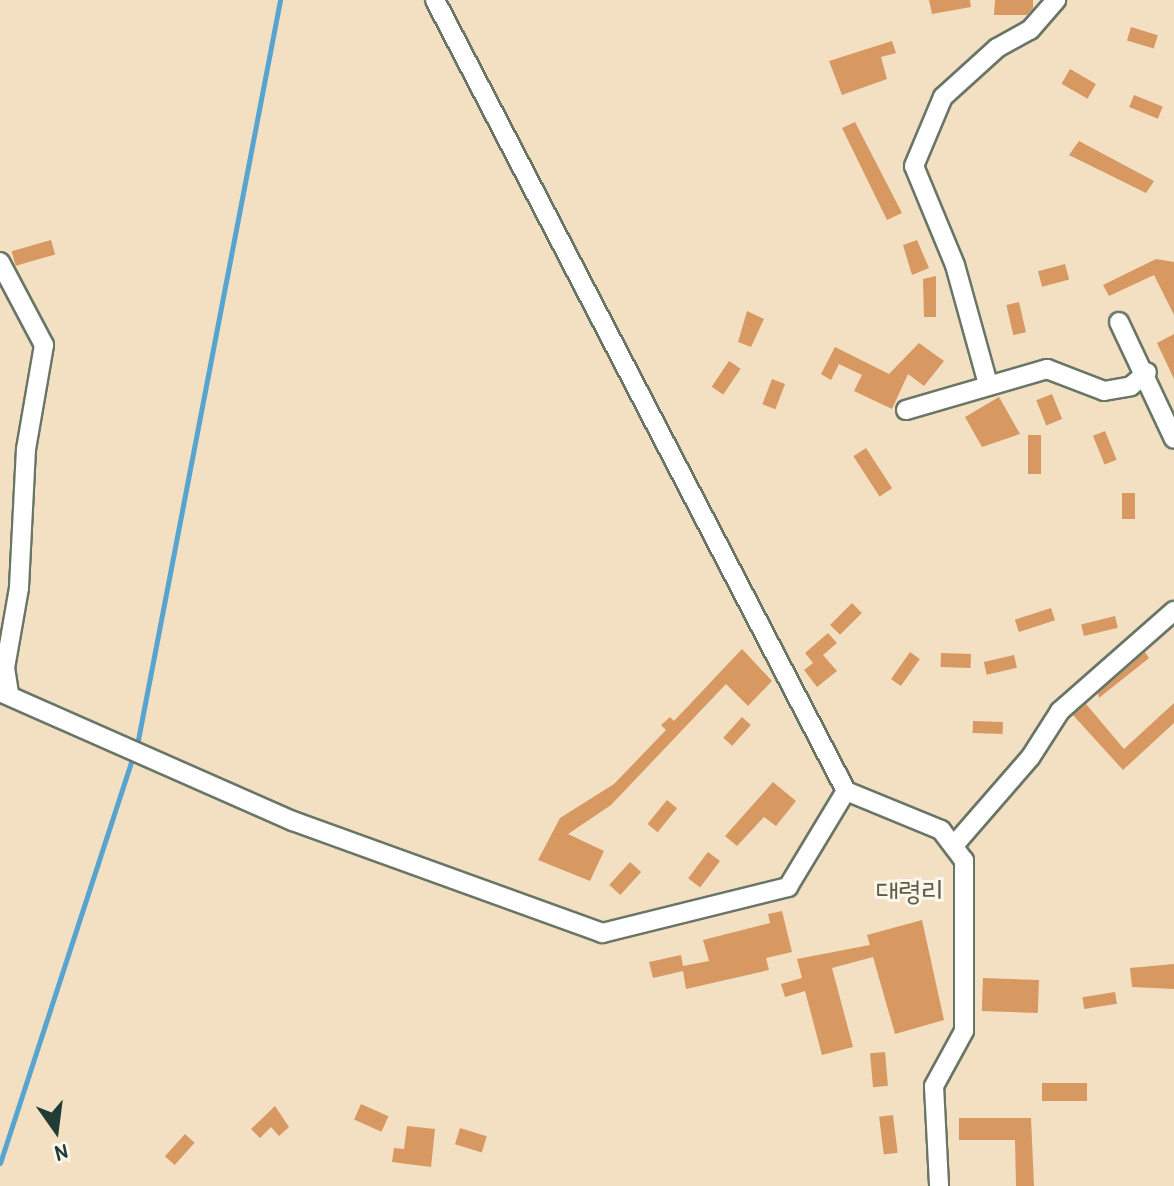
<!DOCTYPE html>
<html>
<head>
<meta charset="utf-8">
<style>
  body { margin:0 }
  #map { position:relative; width:1174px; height:1186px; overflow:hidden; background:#f3e0c3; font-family:"Patrick Hand","Poor Story",sans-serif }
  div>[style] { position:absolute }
  .stream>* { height:5px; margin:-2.5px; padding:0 2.5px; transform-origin:2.5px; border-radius:2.5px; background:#56a4cf }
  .building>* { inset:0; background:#d79862; transform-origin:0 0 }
  .roads { filter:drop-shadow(2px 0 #697666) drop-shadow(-2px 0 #697666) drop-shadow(0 2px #697666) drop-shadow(0 -2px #697666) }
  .minor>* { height:18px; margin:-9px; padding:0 9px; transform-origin:9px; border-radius:9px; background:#fff }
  span { translate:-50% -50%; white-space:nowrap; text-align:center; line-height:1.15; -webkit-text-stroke:6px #fbf7ec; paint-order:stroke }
  .quarter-label { font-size:28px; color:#5f5d44 }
  .north { position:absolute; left:16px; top:1090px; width:80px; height:80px; -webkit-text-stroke:6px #fbf7ec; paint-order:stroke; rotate:166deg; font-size:22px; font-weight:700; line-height:32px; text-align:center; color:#1f3d34 }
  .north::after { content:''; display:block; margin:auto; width:28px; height:36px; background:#1f3d34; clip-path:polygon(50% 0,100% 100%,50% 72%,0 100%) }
</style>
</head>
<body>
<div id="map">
  <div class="stream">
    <div style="left:137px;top:745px;width:759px;rotate:-79.13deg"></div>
    <div style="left:0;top:1163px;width:427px;rotate:-71.9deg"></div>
  </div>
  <div class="building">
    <div style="clip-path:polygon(929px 0,970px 0,971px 7px,932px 14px)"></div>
    <div style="clip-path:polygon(995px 0,1033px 0,1033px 8px,1027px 15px,994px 15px)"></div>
    <div style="left:1131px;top:27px;width:28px;height:14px;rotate:17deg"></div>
    <div style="clip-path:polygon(892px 41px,896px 53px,881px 57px,887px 79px,842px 95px,829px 61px)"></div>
    <div style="left:1070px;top:69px;width:30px;height:17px;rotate:30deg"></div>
    <div style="left:1134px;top:95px;width:31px;height:13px;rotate:22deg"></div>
    <div style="clip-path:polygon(855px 122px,902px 213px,887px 220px,842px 128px)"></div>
    <div style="clip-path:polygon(1079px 141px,1154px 181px,1146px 193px,1069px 155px)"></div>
    <div style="left:51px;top:240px;width:15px;height:41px;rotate:74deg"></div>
    <div style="clip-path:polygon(917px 240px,929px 268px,912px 275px,903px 245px)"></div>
    <div style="clip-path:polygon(1156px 259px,1174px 262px,1174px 315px,1154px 275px,1109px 296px,1103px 285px)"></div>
    <div style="left:1065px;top:264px;width:16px;height:28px;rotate:75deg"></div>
    <div style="clip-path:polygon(936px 276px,936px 317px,924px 317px,923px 279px)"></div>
    <div style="left:1019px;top:302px;width:31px;height:13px;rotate:77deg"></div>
    <div style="clip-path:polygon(747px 311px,764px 319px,751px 347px,738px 342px)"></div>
    <div style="clip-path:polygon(1174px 334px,1174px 379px,1157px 343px)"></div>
    <div style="clip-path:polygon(919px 343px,944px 361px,924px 386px,908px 374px,892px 409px,854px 391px,862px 375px,839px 364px,831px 380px,821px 374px,835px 347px,889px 374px)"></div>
    <div style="left:729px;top:361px;width:14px;height:31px;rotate:34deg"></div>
    <div style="left:772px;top:379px;width:14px;height:27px;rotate:21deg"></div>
    <div style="left:1052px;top:394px;width:27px;height:17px;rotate:68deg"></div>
    <div style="clip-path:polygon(999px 397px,1020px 434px,982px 447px,965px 417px)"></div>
    <div style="left:1105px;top:431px;width:31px;height:13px;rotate:68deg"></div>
    <div style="left:1028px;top:435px;width:13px;height:39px"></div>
    <div style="left:866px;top:448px;width:48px;height:15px;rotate:57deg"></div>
    <div style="left:1122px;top:493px;width:13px;height:26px"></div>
    <div style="left:852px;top:603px;width:14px;height:31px;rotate:45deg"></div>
    <div style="left:1051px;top:608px;width:13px;height:38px;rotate:72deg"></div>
    <div style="left:1115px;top:616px;width:12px;height:35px;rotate:76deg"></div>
    <div style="clip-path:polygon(828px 633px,837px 643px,823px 655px,837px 671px,817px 687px,804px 670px,813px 663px,805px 653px)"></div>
    <div style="clip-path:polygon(742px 649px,772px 681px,748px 706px,726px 684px,611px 805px,568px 834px,604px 851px,590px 881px,538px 860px,560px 818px,614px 784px,666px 730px,661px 725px,670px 717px,674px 721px)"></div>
    <div style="left:910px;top:652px;width:12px;height:33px;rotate:35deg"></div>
    <div style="clip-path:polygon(1145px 652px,1149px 658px,1099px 698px,1098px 693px)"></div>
    <div style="left:941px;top:653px;width:30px;height:14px;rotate:2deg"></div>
    <div style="left:1014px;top:655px;width:13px;height:31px;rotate:77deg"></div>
    <div style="clip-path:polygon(1174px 703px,1174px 723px,1123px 770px,1073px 715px,1086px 704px,1124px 749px)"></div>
    <div style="left:742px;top:717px;width:12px;height:28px;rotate:42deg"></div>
    <div style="left:973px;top:721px;width:30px;height:12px;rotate:2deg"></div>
    <div style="clip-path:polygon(773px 782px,796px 801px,776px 826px,764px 817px,737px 846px,725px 836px)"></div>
    <div style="left:667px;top:800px;width:13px;height:31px;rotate:39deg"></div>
    <div style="left:708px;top:852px;width:15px;height:33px;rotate:37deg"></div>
    <div style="left:630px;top:862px;width:15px;height:31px;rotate:42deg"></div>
    <div style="clip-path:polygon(782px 911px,792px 952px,766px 958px,769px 970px,686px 989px,683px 971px,653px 978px,649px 962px,681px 955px,683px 966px,709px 961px,703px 940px,770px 923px,768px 914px)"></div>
    <div style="clip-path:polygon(922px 920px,944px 1020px,895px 1034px,873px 957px,832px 968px,853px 1047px,822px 1055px,805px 991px,785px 997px,781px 984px,802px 978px,797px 959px,870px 945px,867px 935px)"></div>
    <div style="clip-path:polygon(1174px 964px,1174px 989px,1132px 987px,1130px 968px)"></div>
    <div style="left:983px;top:978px;width:56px;height:33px;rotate:2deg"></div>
    <div style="left:1115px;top:992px;width:12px;height:33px;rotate:81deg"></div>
    <div style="left:885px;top:1052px;width:34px;height:15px;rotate:85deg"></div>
    <div style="left:1042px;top:1083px;width:45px;height:18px"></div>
    <div style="left:361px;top:1104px;width:30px;height:17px;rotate:24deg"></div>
    <div style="clip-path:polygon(275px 1106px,289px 1127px,279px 1136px,271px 1127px,260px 1138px,251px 1129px)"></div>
    <div style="left:893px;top:1115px;width:38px;height:14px;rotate:83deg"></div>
    <div style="clip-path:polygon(959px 1118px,1031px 1118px,1034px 1186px,1016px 1186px,1015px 1140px,959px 1140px)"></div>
    <div style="clip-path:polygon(407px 1126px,435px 1129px,431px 1167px,392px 1162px,394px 1148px,404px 1149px)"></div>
    <div style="left:460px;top:1128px;width:28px;height:17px;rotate:17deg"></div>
    <div style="left:185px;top:1134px;width:13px;height:30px;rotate:42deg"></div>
  </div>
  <div class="roads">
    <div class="minor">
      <div style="left:435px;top:0;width:891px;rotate:62.54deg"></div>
      <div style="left:846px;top:791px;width:103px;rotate:22.3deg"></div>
      <div style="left:941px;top:830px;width:38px;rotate:53deg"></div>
      <div style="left:964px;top:860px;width:171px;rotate:90deg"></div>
      <div style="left:964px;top:1031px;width:63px;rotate:118.6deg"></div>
      <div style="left:934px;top:1086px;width:100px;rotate:87.1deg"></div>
      <div style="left:0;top:262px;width:94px;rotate:62.1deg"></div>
      <div style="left:44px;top:345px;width:106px;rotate:99.8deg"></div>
      <div style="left:26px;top:449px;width:139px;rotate:92.9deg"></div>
      <div style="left:19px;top:588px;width:81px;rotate:99.9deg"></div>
      <div style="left:5px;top:668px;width:26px;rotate:81deg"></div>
      <div style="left:1119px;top:322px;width:129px;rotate:64.8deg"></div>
      <div style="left:988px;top:384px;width:123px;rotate:-105.5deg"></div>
      <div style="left:955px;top:265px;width:107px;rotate:-112.5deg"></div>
      <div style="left:914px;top:166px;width:75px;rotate:-67.2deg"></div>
      <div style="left:943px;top:97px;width:73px;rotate:-42.2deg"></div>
      <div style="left:997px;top:48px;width:38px;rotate:-29deg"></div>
      <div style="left:1030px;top:30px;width:40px;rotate:-49deg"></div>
      <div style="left:906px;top:410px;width:147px;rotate:-16.2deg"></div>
      <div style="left:1047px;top:369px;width:61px;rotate:21.1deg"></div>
      <div style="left:1104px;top:391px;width:27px;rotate:-10deg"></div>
      <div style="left:1131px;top:386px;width:21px;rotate:-41deg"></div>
      <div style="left:0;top:692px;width:320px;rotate:23.8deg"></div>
      <div style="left:293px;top:821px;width:329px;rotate:19.9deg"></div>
      <div style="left:602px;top:933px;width:192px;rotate:-13.9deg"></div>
      <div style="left:788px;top:887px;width:112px;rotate:-58.9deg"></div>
      <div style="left:956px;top:843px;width:113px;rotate:-49deg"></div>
      <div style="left:1030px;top:758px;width:56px;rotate:-57.4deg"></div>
      <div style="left:1060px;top:711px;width:152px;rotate:-41.3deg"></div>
    </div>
  </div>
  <div class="quarter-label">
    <span style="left:910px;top:890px">대령리</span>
  </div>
  <div class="north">N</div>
</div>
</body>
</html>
